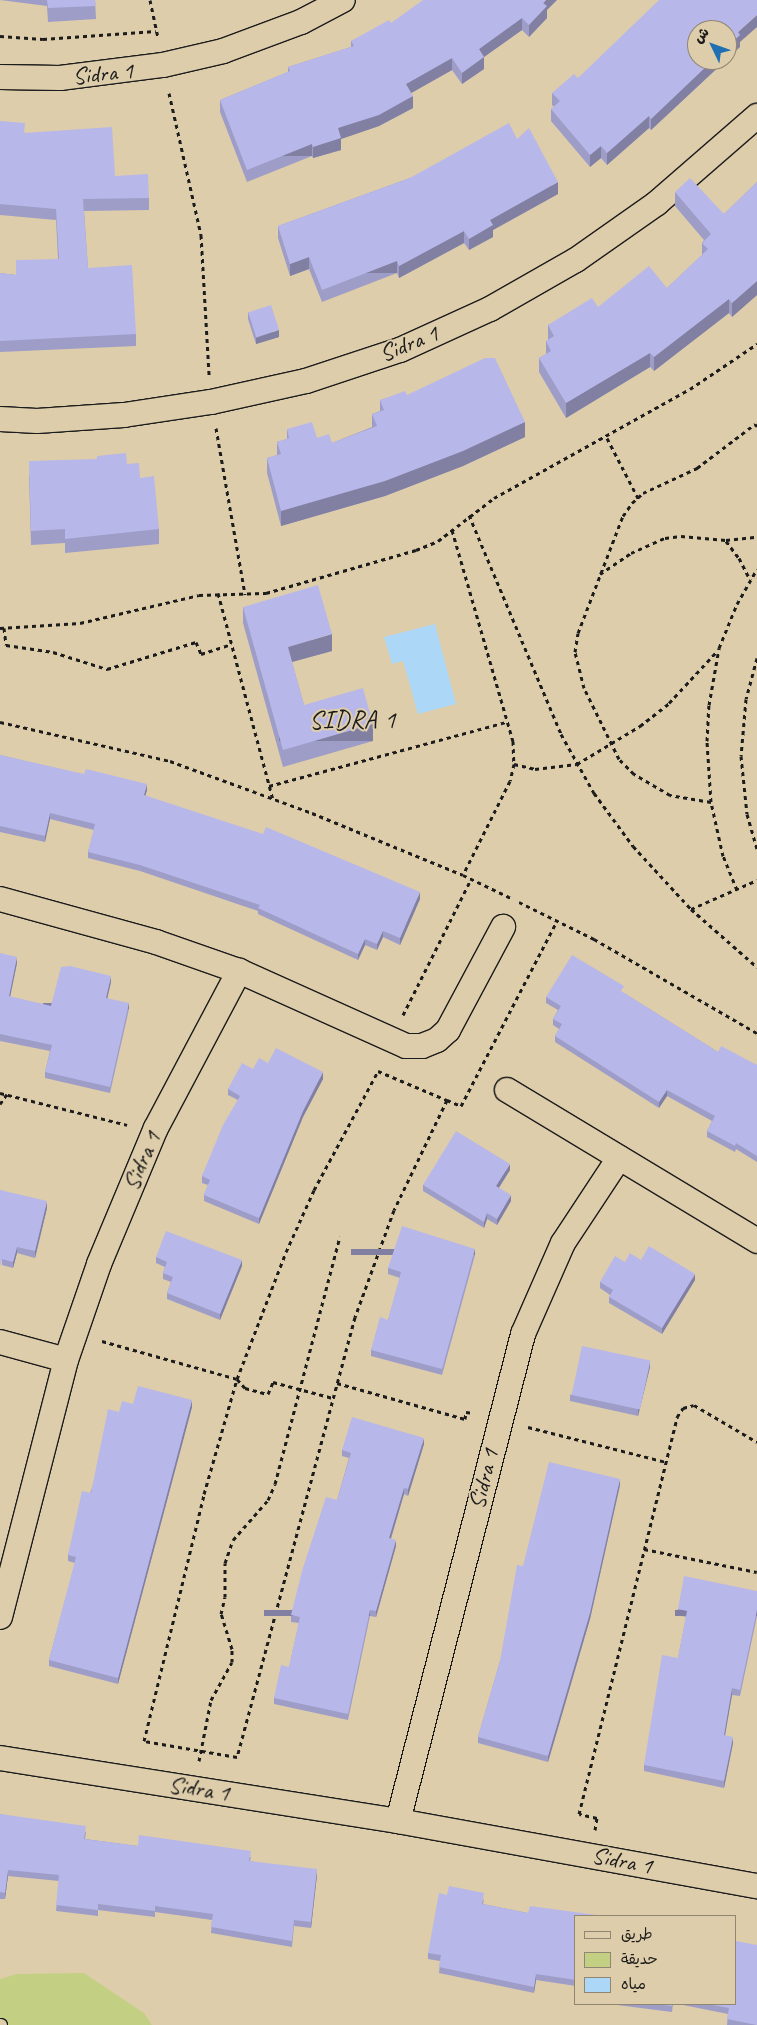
<!DOCTYPE html>
<html>
<head>
<meta charset="utf-8">
<style>
  body { margin:0 }
  #map { position:relative; width:757px; height:2025px; overflow:hidden; background:#decdaa; font-family:Caveat,"Playpen Sans Arabic",sans-serif }
  div>[style] { position:absolute }
  .green>* { inset:0; background:#c3d084 }
  .water>* { inset:0; background:#acd7f7 }
  .path>* { height:3px; margin-top:-1.5px; transform-origin:0; background:repeating-linear-gradient(90deg,#1c1c1c 0 4px,transparent 0 8px) }
  .roads { filter:drop-shadow(1px 0 #1c1c1c) drop-shadow(-1px 0 #1c1c1c) drop-shadow(0 1px #1c1c1c) drop-shadow(0 -1px #1c1c1c) }
  .service>* { height:12px; margin:-6px; padding:0 6px; transform-origin:6px; border-radius:6px; background:#decdaa }
  .minor>* { height:24px; margin:-12px; padding:0 12px; transform-origin:12px; border-radius:12px; background:#decdaa }
  .wall>* { inset:0; background:#9e9dc8 }
  .shaded-wall>* { inset:0; background:#8180a3; transform-origin:0 0 }
  .building>* { inset:0; background:#b8b7e9; transform-origin:0 0 }
  span { translate:-50% -50%; white-space:nowrap; text-align:center; line-height:1.15; -webkit-text-stroke:4px #decdaa; paint-order:stroke }
  .street-label { font-size:24px; color:#1c1c1c }
  .neighbourhood-label { font-size:25px; color:#1c1c1c; letter-spacing:1px }
  .legend { position:absolute; left:574px; top:1915px; width:162px; height:90px; box-sizing:border-box; background:#decdaa; border:1px solid #908671; margin:0; padding:6px 9px; list-style:none; font-size:15px; color:#1c1c1c }
  .legend li { display:flex; align-items:center; gap:10px; height:25px }
  .legend b { width:25px; border:1px solid #908671 }
  .north { position:absolute; left:687px; top:20px; width:50px; height:50px; box-sizing:border-box; background:#decdaa; border:1px solid #908671; border-radius:50%; rotate:312deg; font-size:14px; font-weight:700; line-height:20px; text-align:center; color:#1c1c1c }
  .north::after { content:''; display:block; margin:auto; width:18px; height:22px; background:#1f6fb2; clip-path:polygon(50% 0,100% 100%,50% 72%,0 100%) }
</style>
</head>
<body>
<div id="map">
  <div class="green">
    <div style="clip-path:polygon(84px 1973px,144px 2013px,152px 2025px,0 2025px,0 1979px,17px 1974px)"></div>
  </div>
  <div class="water">
    <div style="clip-path:polygon(435px 624px,456px 704px,418px 714px,403px 661px,392px 664px,384px 637px)"></div>
  </div>
  <div class="path">
    <div style="left:150px;top:0;width:38px;rotate:78deg"></div>
    <div style="left:0;top:36px;width:43px;rotate:4deg"></div>
    <div style="left:43px;top:39px;width:113px;rotate:-4deg"></div>
    <div style="left:169px;top:93px;width:146px;rotate:77.3deg"></div>
    <div style="left:201px;top:235px;width:140px;rotate:86.7deg"></div>
    <div style="left:216px;top:428px;width:169px;rotate:80.1deg"></div>
    <div style="left:607px;top:438px;width:68px;rotate:62.7deg"></div>
    <div style="left:469px;top:515px;width:238px;rotate:67.2deg"></div>
    <div style="left:561px;top:734px;width:68px;rotate:60.8deg"></div>
    <div style="left:594px;top:793px;width:66px;rotate:53.7deg"></div>
    <div style="left:633px;top:846px;width:86px;rotate:47.4deg"></div>
    <div style="left:691px;top:909px;width:88px;rotate:41.3deg"></div>
    <div style="left:452px;top:530px;width:220px;rotate:73.9deg"></div>
    <div style="left:513px;top:741px;width:23px;rotate:88deg"></div>
    <div style="left:514px;top:764px;width:17px;rotate:103deg"></div>
    <div style="left:510px;top:781px;width:105px;rotate:116.6deg"></div>
    <div style="left:726px;top:541px;width:21px;rotate:53deg"></div>
    <div style="left:739px;top:558px;width:25px;rotate:63deg"></div>
    <div style="left:600px;top:574px;width:37px;rotate:-34deg"></div>
    <div style="left:631px;top:553px;width:37px;rotate:-24deg"></div>
    <div style="left:665px;top:538px;width:16px;rotate:-7deg"></div>
    <div style="left:681px;top:536px;width:45px;rotate:5.1deg"></div>
    <div style="left:726px;top:540px;width:31px;rotate:-6deg"></div>
    <div style="left:218px;top:593px;width:213px;rotate:75.1deg"></div>
    <div style="left:0;top:628px;width:80px;rotate:-3.6deg"></div>
    <div style="left:80px;top:623px;width:122px;rotate:-13.2deg"></div>
    <div style="left:199px;top:595px;width:67px;rotate:-1.7deg"></div>
    <div style="left:266px;top:593px;width:156px;rotate:-16deg"></div>
    <div style="left:416px;top:550px;width:24px;rotate:-22deg"></div>
    <div style="left:438px;top:541px;width:71px;rotate:-37.5deg"></div>
    <div style="left:494px;top:498px;width:224px;rotate:-29.1deg"></div>
    <div style="left:690px;top:389px;width:81px;rotate:-33.9deg"></div>
    <div style="left:4px;top:628px;width:17px;rotate:83deg"></div>
    <div style="left:6px;top:645px;width:48px;rotate:8.5deg"></div>
    <div style="left:53px;top:652px;width:57px;rotate:17.5deg"></div>
    <div style="left:107px;top:669px;width:93px;rotate:-16.9deg"></div>
    <div style="left:196px;top:642px;width:13px;rotate:67deg"></div>
    <div style="left:201px;top:654px;width:32px;rotate:-18deg"></div>
    <div style="left:757px;top:658px;width:42px;rotate:105deg"></div>
    <div style="left:746px;top:699px;width:57px;rotate:95deg"></div>
    <div style="left:741px;top:756px;width:58px;rotate:84.1deg"></div>
    <div style="left:747px;top:814px;width:36px;rotate:74deg"></div>
    <div style="left:0;top:722px;width:174px;rotate:12.9deg"></div>
    <div style="left:170px;top:761px;width:151px;rotate:20.1deg"></div>
    <div style="left:312px;top:813px;width:163px;rotate:22.3deg"></div>
    <div style="left:463px;top:875px;width:55px;rotate:25.6deg"></div>
    <div style="left:514px;top:764px;width:22px;rotate:13deg"></div>
    <div style="left:535px;top:769px;width:42px;rotate:-6.8deg"></div>
    <div style="left:577px;top:764px;width:74px;rotate:-31.1deg"></div>
    <div style="left:640px;top:726px;width:37px;rotate:-38deg"></div>
    <div style="left:669px;top:703px;width:72px;rotate:-47.2deg"></div>
    <div style="left:269px;top:786px;width:246px;rotate:-15.1deg"></div>
    <div style="left:711px;top:802px;width:42px;rotate:-170.3deg"></div>
    <div style="left:670px;top:795px;width:42px;rotate:-149.7deg"></div>
    <div style="left:634px;top:774px;width:21px;rotate:-135deg"></div>
    <div style="left:619px;top:759px;width:79px;rotate:-116.2deg"></div>
    <div style="left:584px;top:688px;width:37px;rotate:-104deg"></div>
    <div style="left:575px;top:652px;width:19px;rotate:-81deg"></div>
    <div style="left:578px;top:633px;width:125px;rotate:-69deg"></div>
    <div style="left:623px;top:516px;width:16px;rotate:-55deg"></div>
    <div style="left:632px;top:503px;width:15px;rotate:-42deg"></div>
    <div style="left:643px;top:493px;width:60px;rotate:-24.8deg"></div>
    <div style="left:697px;top:468px;width:73px;rotate:-37.2deg"></div>
    <div style="left:755px;top:424px;width:3px;rotate:45deg"></div>
    <div style="left:737px;top:890px;width:37px;rotate:-112deg"></div>
    <div style="left:723px;top:856px;width:55px;rotate:-102.5deg"></div>
    <div style="left:711px;top:802px;width:61px;rotate:-93.8deg"></div>
    <div style="left:707px;top:741px;width:36px;rotate:-87deg"></div>
    <div style="left:709px;top:705px;width:58px;rotate:-80deg"></div>
    <div style="left:719px;top:648px;width:48px;rotate:-67.8deg"></div>
    <div style="left:737px;top:604px;width:40px;rotate:-60.3deg"></div>
    <div style="left:519px;top:902px;width:84px;rotate:26.3deg"></div>
    <div style="left:594px;top:939px;width:188px;rotate:30deg"></div>
    <div style="left:691px;top:909px;width:72px;rotate:-23.7deg"></div>
    <div style="left:403px;top:1015px;width:152px;rotate:-63.4deg"></div>
    <div style="left:0;top:1093px;width:131px;rotate:14.1deg"></div>
    <div style="left:447px;top:1100px;width:122px;rotate:115.7deg"></div>
    <div style="left:394px;top:1210px;width:114px;rotate:110deg"></div>
    <div style="left:355px;top:1317px;width:456px;rotate:105deg"></div>
    <div style="left:237px;top:1757px;width:94px;rotate:-170.2deg"></div>
    <div style="left:144px;top:1741px;width:254px;rotate:-76.3deg"></div>
    <div style="left:204px;top:1494px;width:120px;rotate:-74deg"></div>
    <div style="left:237px;top:1379px;width:136px;rotate:-68.9deg"></div>
    <div style="left:286px;top:1252px;width:68px;rotate:-65.7deg"></div>
    <div style="left:314px;top:1190px;width:135px;rotate:-61.7deg"></div>
    <div style="left:378px;top:1071px;width:75px;rotate:22.8deg"></div>
    <div style="left:447px;top:1100px;width:15px;rotate:23deg"></div>
    <div style="left:461px;top:1106px;width:208px;rotate:-62.6deg"></div>
    <div style="left:0;top:1104px;width:12px;rotate:-55deg"></div>
    <div style="left:102px;top:1341px;width:140px;rotate:15.7deg"></div>
    <div style="left:237px;top:1379px;width:12px;rotate:48deg"></div>
    <div style="left:245px;top:1388px;width:24px;rotate:15deg"></div>
    <div style="left:268px;top:1394px;width:13px;rotate:-67deg"></div>
    <div style="left:273px;top:1382px;width:62px;rotate:14.9deg"></div>
    <div style="left:337px;top:1383px;width:133px;rotate:15.7deg"></div>
    <div style="left:465px;top:1419px;width:7px;rotate:-82deg"></div>
    <div style="left:466px;top:1412px;width:8px;rotate:7deg"></div>
    <div style="left:528px;top:1427px;width:142px;rotate:14.2deg"></div>
    <div style="left:644px;top:1549px;width:115px;rotate:11.5deg"></div>
    <div style="left:199px;top:1761px;width:62px;rotate:-78.9deg"></div>
    <div style="left:211px;top:1700px;width:43px;rotate:-61.1deg"></div>
    <div style="left:232px;top:1662px;width:13px;rotate:-90deg"></div>
    <div style="left:232px;top:1649px;width:37px;rotate:-107deg"></div>
    <div style="left:221px;top:1614px;width:17px;rotate:-77deg"></div>
    <div style="left:225px;top:1597px;width:34px;rotate:-90deg"></div>
    <div style="left:225px;top:1563px;width:24px;rotate:-71deg"></div>
    <div style="left:233px;top:1540px;width:53px;rotate:-48.8deg"></div>
    <div style="left:268px;top:1500px;width:17px;rotate:-66deg"></div>
    <div style="left:275px;top:1484px;width:256px;rotate:-75.3deg"></div>
    <div style="left:595px;top:1830px;width:12px;rotate:-81deg"></div>
    <div style="left:597px;top:1818px;width:18px;rotate:-167deg"></div>
    <div style="left:579px;top:1814px;width:409px;rotate:-76.1deg"></div>
    <div style="left:677px;top:1417px;width:11px;rotate:-56deg"></div>
    <div style="left:683px;top:1408px;width:11px;rotate:-15deg"></div>
    <div style="left:694px;top:1405px;width:73px;rotate:30.4deg"></div>
  </div>
  <div class="roads">
    <div class="service">
      <div style="left:0;top:2025px;width:1px"></div>
    </div>
    <div class="minor">
      <div style="left:0;top:77px;width:60px;rotate:1deg"></div>
      <div style="left:60px;top:78px;width:104px;rotate:-7.2deg"></div>
      <div style="left:163px;top:65px;width:62px;rotate:-13.1deg"></div>
      <div style="left:223px;top:51px;width:83px;rotate:-20.4deg"></div>
      <div style="left:301px;top:22px;width:47px;rotate:-27.6deg"></div>
      <div style="left:0;top:419px;width:37px;rotate:3deg"></div>
      <div style="left:37px;top:421px;width:87px;rotate:-3.9deg"></div>
      <div style="left:124px;top:415px;width:88px;rotate:-8.5deg"></div>
      <div style="left:211px;top:402px;width:97px;rotate:-12.5deg"></div>
      <div style="left:306px;top:381px;width:99px;rotate:-18.3deg"></div>
      <div style="left:400px;top:350px;width:99px;rotate:-24.5deg"></div>
      <div style="left:490px;top:309px;width:99px;rotate:-29.7deg"></div>
      <div style="left:576px;top:260px;width:99px;rotate:-35.1deg"></div>
      <div style="left:657px;top:203px;width:133px;rotate:-41deg"></div>
      <div style="left:0;top:899px;width:162px;rotate:15.4deg"></div>
      <div style="left:156px;top:942px;width:88px;rotate:19.3deg"></div>
      <div style="left:239px;top:971px;width:183px;rotate:24.2deg"></div>
      <div style="left:406px;top:1046px;width:16px"></div>
      <div style="left:422px;top:1046px;width:16px;rotate:-22deg"></div>
      <div style="left:437px;top:1040px;width:15px;rotate:-42deg"></div>
      <div style="left:448px;top:1030px;width:117px;rotate:-61.9deg"></div>
      <div style="left:507px;top:1090px;width:292px;rotate:31.1deg"></div>
      <div style="left:0;top:1342px;width:68px;rotate:15.3deg"></div>
      <div style="left:0;top:1617px;width:265px;rotate:-75.6deg"></div>
      <div style="left:66px;top:1360px;width:102px;rotate:-71deg"></div>
      <div style="left:99px;top:1264px;width:147px;rotate:-67.3deg"></div>
      <div style="left:156px;top:1128px;width:178px;rotate:-62.1deg"></div>
      <div style="left:0;top:1758px;width:403px;rotate:9deg"></div>
      <div style="left:398px;top:1821px;width:365px;rotate:10.3deg"></div>
      <div style="left:398px;top:1821px;width:503px;rotate:-75.6deg"></div>
      <div style="left:523px;top:1334px;width:99px;rotate:-66.3deg"></div>
      <div style="left:563px;top:1243px;width:102px;rotate:-56.6deg"></div>
    </div>
  </div>
  <div class="wall">
    <div style="clip-path:polygon(0 0,95px 0,96px 19px,48px 22px,47px 6px)"></div>
    <div style="clip-path:polygon(547px 10px,547px 18px,529px 37px,522px 30px,484px 57px,484px 69px,462px 84px,452px 70px,411px 93px,413px 108px,379px 126px,341px 139px,341px 150px,313px 158px,312px 156px,247px 182px,220px 112px,220px 100px,288px 72px,288px 67px,351px 47px,351px 41px,391px 23px)"></div>
    <div style="clip-path:polygon(740px 42px,740px 47px,697px 60px,726px 60px,651px 130px,649px 128px,607px 165px,601px 158px,590px 167px,551px 121px,551px 109px,554px 107px,552px 105px,552px 93px,578px 78px)"></div>
    <div style="clip-path:polygon(0 121px,115px 176px,149px 198px,149px 210px,84px 211px,88px 268px,136px 334px,136px 346px,0 352px,0 273px,16px 275px,58px 259px,56px 220px,0 215px)"></div>
    <div style="clip-path:polygon(517px 139px,558px 194px,493px 230px,493px 237px,469px 250px,464px 243px,399px 278px,397px 273px,322px 302px,309px 269px,290px 276px,278px 238px,278px 226px)"></div>
    <div style="clip-path:polygon(757px 182px,757px 295px,732px 317px,729px 313px,654px 371px,650px 367px,566px 418px,539px 372px,539px 358px,546px 354px,546px 341px,548px 340px,548px 325px,598px 307px,667px 288px,702px 255px,702px 243px,704px 240px,675px 206px,675px 192px,724px 214px)"></div>
    <div style="clip-path:polygon(248px 312px,279px 337px,256px 344px,248px 319px)"></div>
    <div style="clip-path:polygon(407px 395px,525px 437px,463px 466px,385px 496px,281px 526px,267px 473px,267px 458px,277px 455px,277px 442px,287px 439px,287px 429px,317px 438px,332px 443px,372px 427px,372px 414px,380px 411px,380px 400px)"></div>
    <div style="clip-path:polygon(127px 464px,140px 478px,159px 529px,159px 544px,65px 553px,65px 543px,31px 545px,29px 475px)"></div>
    <div style="clip-path:polygon(243px 607px,332px 651px,292px 662px,304px 705px,373px 741px,283px 767px,243px 623px)"></div>
    <div style="clip-path:polygon(0 755px,147px 790px,145px 796px,420px 899px,400px 945px,383px 937px,377px 950px,365px 945px,358px 960px,258px 914px,258px 911px,140px 871px,88px 858px,88px 852px,94px 830px,50px 819px,45px 842px,0 832px)"></div>
    <div style="clip-path:polygon(0 953px,17px 963px,10px 997px,51px 1006px,111px 982px,107px 998px,129px 1009px,110px 1093px,45px 1078px,45px 1072px,50px 1051px,0 1041px)"></div>
    <div style="clip-path:polygon(624px 993px,718px 1052px,757px 1065px,757px 1162px,736px 1149px,735px 1152px,707px 1137px,707px 1131px,712px 1121px,667px 1096px,659px 1108px,555px 1042px,555px 1036px,559px 1029px,553px 1025px,553px 1019px,558px 1010px,546px 1003px,546px 997px)"></div>
    <div style="clip-path:polygon(268px 1063px,323px 1079px,303px 1117px,259px 1224px,204px 1201px,204px 1195px,208px 1185px,202px 1183px,202px 1176px,238px 1100px,228px 1095px,228px 1089px,253px 1069px)"></div>
    <div style="clip-path:polygon(510px 1170px,499px 1188px,511px 1201px,497px 1225px,487px 1219px,484px 1228px,423px 1191px,423px 1185px)"></div>
    <div style="clip-path:polygon(0 1190px,47px 1208px,35px 1258px,17px 1253px,13px 1268px,2px 1265px)"></div>
    <div style="clip-path:polygon(475px 1255px,442px 1375px,371px 1356px,371px 1350px,388px 1320px,400px 1278px,388px 1274px,388px 1268px)"></div>
    <div style="clip-path:polygon(156px 1257px,242px 1266px,220px 1320px,167px 1299px,167px 1293px,171px 1282px,163px 1279px,163px 1273px,165px 1267px,156px 1263px)"></div>
    <div style="clip-path:polygon(641px 1260px,695px 1280px,662px 1334px,609px 1303px,609px 1297px,610px 1295px,600px 1288px,600px 1282px,625px 1262px)"></div>
    <div style="clip-path:polygon(650px 1367px,638px 1416px,570px 1401px,570px 1395px)"></div>
    <div style="clip-path:polygon(133px 1404px,192px 1407px,118px 1684px,49px 1666px,49px 1660px,75px 1563px,68px 1561px,68px 1555px,119px 1412px)"></div>
    <div style="clip-path:polygon(424px 1444px,408px 1496px,404px 1494px,391px 1539px,396px 1546px,376px 1617px,370px 1616px,348px 1720px,274px 1704px,274px 1698px,289px 1667px,299px 1623px,291px 1622px,291px 1615px,337px 1500px,349px 1458px,342px 1456px,342px 1450px)"></div>
    <div style="clip-path:polygon(620px 1485px,590px 1619px,548px 1762px,478px 1743px,478px 1737px,500px 1661px)"></div>
    <div style="clip-path:polygon(757px 1591px,757px 1616px,740px 1696px,732px 1695px,725px 1735px,733px 1743px,724px 1788px,644px 1771px,644px 1765px,678px 1658px,686px 1617px,678px 1615px,678px 1609px)"></div>
    <div style="clip-path:polygon(0 1814px,86px 1832px,85px 1839px,138px 1846px,251px 1857px,250px 1861px,317px 1875px,311px 1928px,294px 1926px,292px 1947px,211px 1933px,212px 1920px,155px 1912px,155px 1917px,98px 1910px,98px 1916px,56px 1911px,59px 1881px,8px 1876px,5px 1899px,0 1899px)"></div>
    <div style="clip-path:polygon(484px 1899px,483px 1904px,528px 1913px,576px 1916px,576px 1986px,536px 1980px,534px 1993px,439px 1973px,440px 1961px,428px 1959px,428px 1953px)"></div>
    <div style="clip-path:polygon(609px 2004px,673px 2004px,672px 2012px)"></div>
    <div style="clip-path:polygon(678px 2004px,736px 2004px,757px 2025px,727px 2025px,728px 2014px)"></div>
  </div>
  <div class="shaded-wall">
    <div style="clip-path:polygon(546px 0,557px 0,547px 10px,547px 18px,529px 37px,529px 25px,543px 3px)"></div>
    <div style="clip-path:polygon(757px 15px,757px 27px,740px 42px,740px 47px,727px 59px,727px 47px,738px 32px)"></div>
    <div style="clip-path:polygon(522px 18px,522px 30px,484px 57px,484px 69px,462px 84px,462px 73px,479px 49px)"></div>
    <div style="clip-path:polygon(452px 58px,452px 70px,406px 96px,406px 84px)"></div>
    <div style="clip-path:polygon(713px 60px,726px 60px,651px 130px,651px 119px)"></div>
    <div style="clip-path:polygon(413px 96px,413px 108px,379px 126px,341px 139px,341px 150px,313px 158px,313px 147px,338px 128px)"></div>
    <div style="clip-path:polygon(649px 116px,649px 128px,607px 165px,607px 153px)"></div>
    <div style="left:312px;top:144px;width:12px;height:70px;rotate:90deg"></div>
    <div style="clip-path:polygon(601px 146px,601px 158px,590px 167px,590px 155px)"></div>
    <div style="clip-path:polygon(558px 182px,558px 194px,493px 230px,493px 237px,469px 250px,469px 239px,490px 220px)"></div>
    <div style="clip-path:polygon(464px 231px,464px 243px,399px 278px,399px 266px)"></div>
    <div style="clip-path:polygon(309px 257px,309px 269px,290px 276px,290px 264px)"></div>
    <div style="left:397px;top:261px;width:12px;height:80px;rotate:90deg"></div>
    <div style="clip-path:polygon(757px 281px,757px 295px,732px 317px,732px 303px)"></div>
    <div style="clip-path:polygon(729px 299px,729px 313px,654px 371px,654px 357px)"></div>
    <div style="clip-path:polygon(279px 330px,279px 337px,256px 344px,256px 338px)"></div>
    <div style="clip-path:polygon(650px 353px,650px 367px,566px 418px,566px 403px)"></div>
    <div style="clip-path:polygon(525px 422px,525px 437px,463px 466px,385px 496px,281px 526px,281px 511px)"></div>
    <div style="clip-path:polygon(332px 634px,332px 651px,288px 663px,288px 647px)"></div>
    <div style="left:373px;top:724px;width:17px;height:94px;rotate:90deg"></div>
    <div style="clip-path:polygon(147px 784px,147px 790px,144px 801px,144px 795px)"></div>
    <div style="clip-path:polygon(50px 813px,50px 819px,45px 842px,45px 836px)"></div>
    <div style="clip-path:polygon(420px 892px,420px 899px,400px 945px,400px 938px)"></div>
    <div style="clip-path:polygon(383px 931px,383px 937px,377px 950px,377px 944px)"></div>
    <div style="clip-path:polygon(365px 939px,365px 945px,358px 960px,358px 954px)"></div>
    <div style="clip-path:polygon(17px 957px,17px 963px,9px 1002px,9px 996px)"></div>
    <div style="clip-path:polygon(111px 976px,111px 982px,106px 1004px,106px 998px)"></div>
    <div style="left:129px;top:1003px;width:6px;height:86px;rotate:90deg"></div>
    <div style="clip-path:polygon(323px 1072px,323px 1079px,303px 1117px,259px 1224px,259px 1218px,303px 1111px)"></div>
    <div style="clip-path:polygon(667px 1090px,667px 1096px,659px 1108px,659px 1102px)"></div>
    <div style="clip-path:polygon(510px 1164px,510px 1170px,496px 1192px,496px 1186px)"></div>
    <div style="clip-path:polygon(511px 1195px,511px 1201px,497px 1225px,497px 1219px)"></div>
    <div style="clip-path:polygon(47px 1201px,47px 1208px,35px 1258px,35px 1251px)"></div>
    <div style="clip-path:polygon(487px 1213px,487px 1219px,484px 1228px,484px 1222px)"></div>
    <div style="clip-path:polygon(17px 1247px,17px 1253px,13px 1268px,13px 1262px)"></div>
    <div style="left:475px;top:1249px;width:6px;height:124px;rotate:90deg"></div>
    <div style="clip-path:polygon(242px 1260px,242px 1266px,220px 1320px,220px 1314px)"></div>
    <div style="clip-path:polygon(695px 1274px,695px 1280px,662px 1334px,662px 1328px)"></div>
    <div style="clip-path:polygon(650px 1361px,650px 1367px,638px 1416px,638px 1410px)"></div>
    <div style="clip-path:polygon(192px 1400px,192px 1407px,118px 1684px,118px 1678px)"></div>
    <div style="clip-path:polygon(424px 1438px,424px 1444px,408px 1496px,408px 1489px)"></div>
    <div style="clip-path:polygon(620px 1479px,620px 1485px,590px 1619px,548px 1762px,548px 1756px)"></div>
    <div style="clip-path:polygon(404px 1488px,404px 1494px,389px 1544px,389px 1538px)"></div>
    <div style="clip-path:polygon(396px 1540px,396px 1546px,376px 1617px,376px 1611px)"></div>
    <div style="left:370px;top:1610px;width:6px;height:106px;rotate:90deg"></div>
    <div style="left:757px;top:1610px;width:6px;height:82px;rotate:90deg"></div>
    <div style="clip-path:polygon(732px 1688px,732px 1695px,724px 1741px,724px 1735px)"></div>
    <div style="clip-path:polygon(733px 1737px,733px 1743px,724px 1788px,724px 1781px)"></div>
    <div style="clip-path:polygon(317px 1869px,317px 1875px,311px 1928px,311px 1922px)"></div>
    <div style="clip-path:polygon(8px 1870px,8px 1876px,5px 1899px,5px 1893px)"></div>
    <div style="clip-path:polygon(536px 1974px,536px 1980px,534px 1993px,534px 1987px)"></div>
  </div>
  <div class="building">
    <div style="clip-path:polygon(47px 0,95px 0,96px 6px,48px 8px)"></div>
    <div style="clip-path:polygon(423px 0,546px 0,543px 3px,547px 6px,529px 25px,522px 18px,479px 49px,484px 57px,462px 73px,452px 58px,406px 84px,413px 96px,379px 115px,338px 128px,341px 138px,313px 147px,312px 144px,247px 170px,220px 100px,290px 71px,288px 67px,354px 46px,351px 41px,389px 20px,391px 23px)"></div>
    <div style="clip-path:polygon(659px 0,757px 0,757px 15px,738px 32px,740px 35px,727px 47px,727px 30px,697px 30px,697px 60px,713px 60px,651px 119px,649px 116px,607px 153px,601px 146px,590px 155px,551px 109px,560px 101px,552px 93px,574px 74px,578px 78px)"></div>
    <div style="clip-path:polygon(0 121px,25px 123px,24px 133px,112px 127px,115px 176px,148px 174px,149px 198px,83px 199px,88px 268px,132px 265px,136px 334px,0 341px,0 273px,16px 275px,16px 260px,59px 259px,56px 209px,0 204px)"></div>
    <div style="clip-path:polygon(509px 123px,517px 139px,529px 128px,558px 182px,490px 220px,493px 225px,469px 239px,464px 231px,399px 266px,397px 261px,322px 290px,309px 257px,290px 264px,278px 226px,410px 178px)"></div>
    <div style="clip-path:polygon(690px 178px,724px 214px,757px 182px,757px 281px,732px 303px,729px 299px,654px 357px,650px 353px,566px 403px,539px 358px,551px 351px,546px 341px,554px 336px,548px 325px,592px 298px,598px 307px,649px 266px,667px 288px,708px 249px,702px 243px,711px 234px,675px 192px)"></div>
    <div style="left:271px;top:305px;width:26px;height:24px;rotate:72deg"></div>
    <div style="clip-path:polygon(485px 358px,495px 358px,525px 422px,463px 451px,385px 481px,281px 511px,267px 458px,281px 454px,277px 442px,289px 438px,287px 429px,312px 422px,317px 438px,329px 434px,332px 443px,377px 426px,372px 414px,384px 410px,380px 400px,405px 391px,407px 395px)"></div>
    <div style="clip-path:polygon(126px 453px,127px 464px,139px 463px,140px 478px,154px 476px,159px 529px,65px 539px,65px 529px,31px 531px,29px 461px,97px 459px,97px 456px)"></div>
    <div style="clip-path:polygon(318px 585px,332px 634px,288px 647px,304px 705px,363px 688px,373px 724px,283px 750px,243px 607px)"></div>
    <div style="clip-path:polygon(0 755px,84px 774px,86px 769px,147px 784px,144px 795px,263px 834px,266px 827px,420px 892px,400px 938px,383px 931px,377px 944px,365px 939px,358px 954px,258px 908px,260px 905px,140px 865px,88px 852px,95px 824px,50px 813px,45px 836px,0 826px)"></div>
    <div style="clip-path:polygon(0 953px,17px 957px,9px 996px,51px 1006px,61px 967px,70px 966px,111px 976px,106px 998px,129px 1003px,110px 1087px,45px 1072px,52px 1045px,0 1034px)"></div>
    <div style="clip-path:polygon(572px 955px,624px 986px,621px 991px,718px 1052px,721px 1046px,757px 1065px,757px 1156px,736px 1143px,735px 1146px,707px 1131px,715px 1116px,667px 1090px,659px 1102px,555px 1036px,562px 1024px,553px 1019px,561px 1006px,546px 997px)"></div>
    <div style="clip-path:polygon(276px 1048px,323px 1072px,303px 1111px,259px 1218px,204px 1195px,210px 1180px,202px 1176px,223px 1125px,240px 1096px,228px 1089px,242px 1063px,253px 1069px,259px 1058px,268px 1063px)"></div>
    <div style="clip-path:polygon(456px 1131px,510px 1164px,496px 1186px,511px 1195px,497px 1219px,487px 1213px,484px 1222px,423px 1185px)"></div>
    <div style="clip-path:polygon(0 1190px,47px 1201px,35px 1251px,17px 1247px,13px 1262px,2px 1259px,0 1267px)"></div>
    <div style="clip-path:polygon(402px 1226px,475px 1249px,442px 1369px,371px 1350px,380px 1317px,388px 1320px,401px 1272px,388px 1268px)"></div>
    <div style="clip-path:polygon(166px 1231px,242px 1260px,220px 1314px,167px 1293px,173px 1277px,163px 1273px,167px 1262px,156px 1257px)"></div>
    <div style="clip-path:polygon(649px 1246px,695px 1274px,662px 1328px,609px 1297px,613px 1290px,600px 1282px,615px 1256px,625px 1262px,630px 1253px,641px 1260px)"></div>
    <div style="left:582px;top:1346px;width:70px;height:50px;rotate:12deg"></div>
    <div style="clip-path:polygon(138px 1386px,192px 1400px,118px 1678px,49px 1660px,76px 1557px,68px 1555px,82px 1491px,91px 1493px,108px 1409px,119px 1412px,122px 1401px,133px 1404px)"></div>
    <div style="clip-path:polygon(352px 1417px,424px 1438px,408px 1489px,404px 1488px,389px 1538px,396px 1540px,376px 1611px,370px 1610px,348px 1714px,274px 1698px,281px 1665px,289px 1667px,300px 1617px,291px 1615px,302px 1571px,326px 1497px,337px 1500px,351px 1453px,342px 1450px)"></div>
    <div style="clip-path:polygon(549px 1462px,620px 1479px,590px 1613px,548px 1756px,478px 1737px,500px 1661px,517px 1565px,523px 1566px)"></div>
    <div style="clip-path:polygon(684px 1576px,757px 1591px,757px 1610px,740px 1690px,732px 1688px,724px 1735px,733px 1737px,724px 1781px,644px 1765px,662px 1655px,678px 1658px,687px 1611px,678px 1609px)"></div>
    <div style="clip-path:polygon(0 1814px,86px 1826px,84px 1839px,138px 1846px,139px 1835px,251px 1851px,249px 1861px,317px 1869px,311px 1922px,294px 1920px,292px 1941px,211px 1927px,213px 1914px,155px 1906px,155px 1911px,98px 1904px,98px 1910px,56px 1905px,59px 1875px,8px 1870px,5px 1893px,0 1892px)"></div>
    <div style="clip-path:polygon(449px 1886px,484px 1893px,482px 1904px,528px 1913px,530px 1906px,604px 1916px,576px 1916px,576px 1980px,536px 1974px,534px 1987px,439px 1967px,441px 1955px,428px 1953px,439px 1893px,447px 1895px)"></div>
    <div style="clip-path:polygon(736px 1941px,757px 1945px,757px 2025px,727px 2019px,729px 2008px,707px 2004px,736px 2004px)"></div>
    <div style="clip-path:polygon(653px 2004px,672px 2004px,672px 2006px)"></div>
  </div>
  <div class="street-label">
    <span style="left:103px;top:74px;rotate:-6deg">Sidra 1</span>
    <span style="left:409px;top:344px;rotate:-22deg">Sidra 1</span>
    <span style="left:142px;top:1161px;rotate:-66deg">Sidra 1</span>
    <span style="left:484px;top:1479px;rotate:-76deg">Sidra 1</span>
    <span style="left:199px;top:1789px;rotate:9deg">Sidra 1</span>
    <span style="left:622px;top:1861px;rotate:11deg">Sidra 1</span>
  </div>
  <div class="neighbourhood-label">
    <span style="left:353px;top:720px">SIDRA 1</span>
  </div>
  <ul class="legend">
  <li><b style="height:6px;background:#decdaa"></b>طريق</li>
  <li><b style="height:14px;background:#c3d084"></b>حديقة</li>
  <li><b style="height:14px;background:#acd7f7"></b>مياه</li>
  </ul>
  <div class="north">ش</div>
</div>
</body>
</html>
